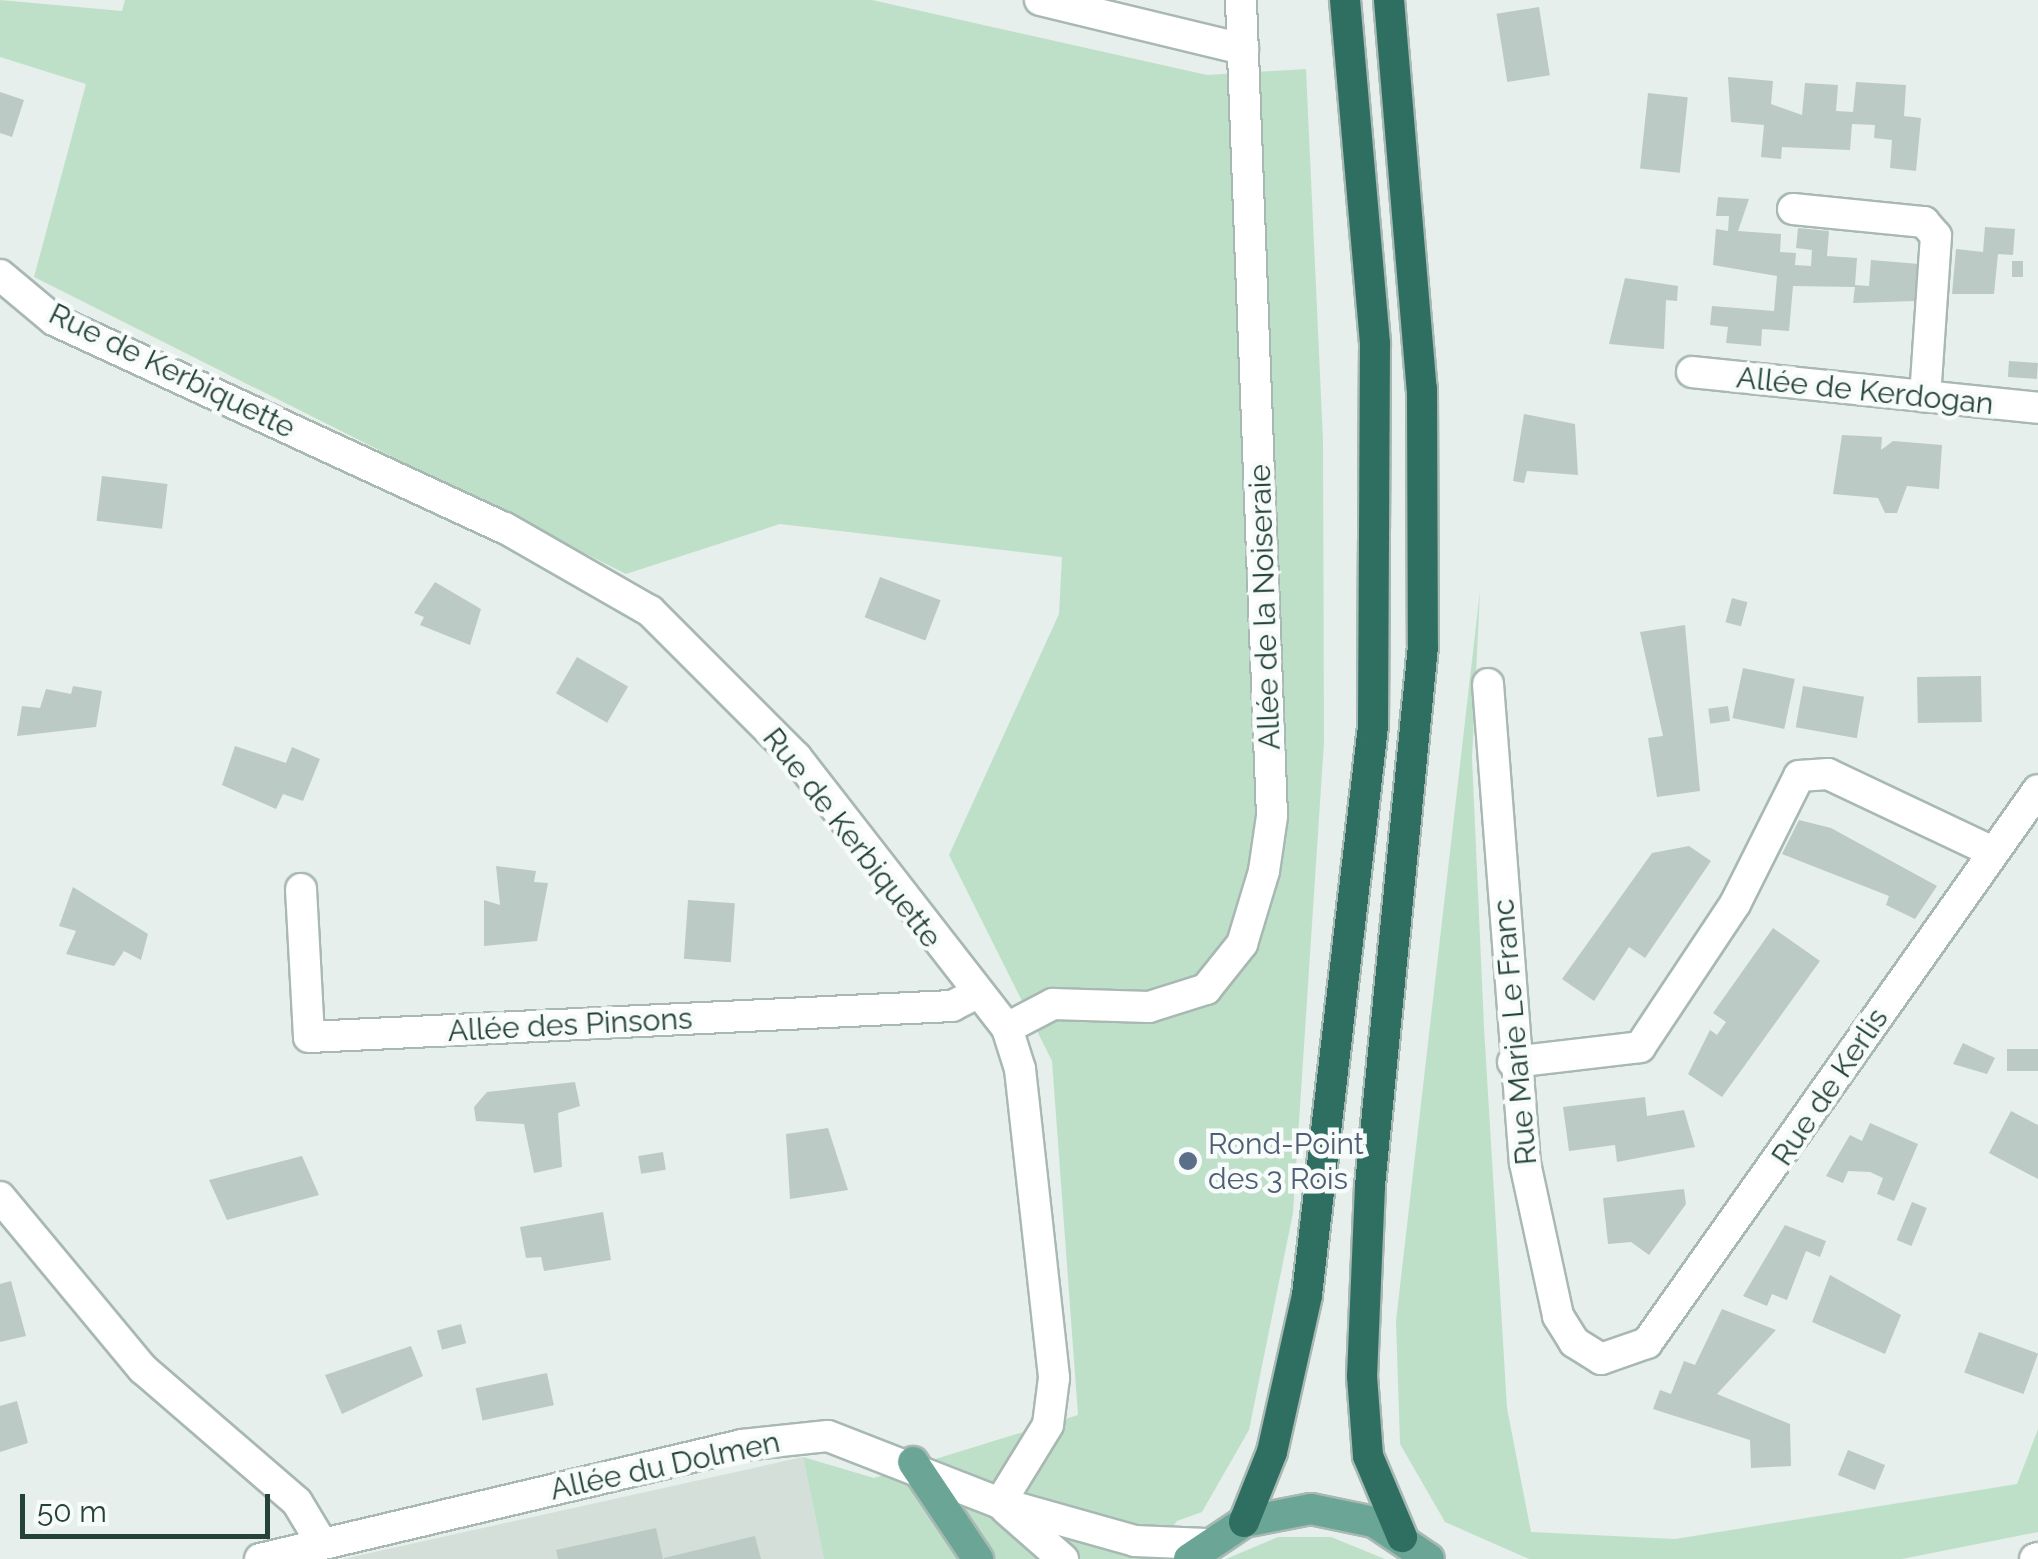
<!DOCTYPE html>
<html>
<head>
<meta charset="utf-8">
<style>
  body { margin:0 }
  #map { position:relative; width:2038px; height:1559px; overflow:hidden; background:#e6efeb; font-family:Raleway,sans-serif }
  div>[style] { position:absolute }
  .built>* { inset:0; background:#d4dfda }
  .green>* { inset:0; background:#bfe0c8 }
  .building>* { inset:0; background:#bbcac4; transform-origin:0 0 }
  .roads { filter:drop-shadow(2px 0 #a8b8b2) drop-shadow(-2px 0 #a8b8b2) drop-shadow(0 2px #a8b8b2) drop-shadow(0 -2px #a8b8b2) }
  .street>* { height:30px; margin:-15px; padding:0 15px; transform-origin:15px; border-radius:15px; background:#fff }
  .secondary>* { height:30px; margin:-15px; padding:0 15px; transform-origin:15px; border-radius:15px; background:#fff }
  .primary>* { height:30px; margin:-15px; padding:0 15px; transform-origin:15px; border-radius:15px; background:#6aa596 }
  .highway>* { height:30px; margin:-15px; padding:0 15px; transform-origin:15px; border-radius:15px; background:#2f6f62 }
  .dots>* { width:28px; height:28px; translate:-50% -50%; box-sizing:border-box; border:5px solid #f7fbf9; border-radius:50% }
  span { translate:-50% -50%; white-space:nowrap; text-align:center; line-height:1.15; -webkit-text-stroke:9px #f7fbf9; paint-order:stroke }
  .street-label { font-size:30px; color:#24423a }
  .service-label { font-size:30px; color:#4e5e75 }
  .left { translate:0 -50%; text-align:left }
  .scale { position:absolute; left:20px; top:1494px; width:250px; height:45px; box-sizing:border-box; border:5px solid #24423a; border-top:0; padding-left:12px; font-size:30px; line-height:35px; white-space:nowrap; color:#24423a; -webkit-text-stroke:8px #f7fbf9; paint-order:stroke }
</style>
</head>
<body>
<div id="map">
  <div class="built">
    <div style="clip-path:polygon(803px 1457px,824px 1559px,343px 1559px)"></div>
  </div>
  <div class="green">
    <div style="clip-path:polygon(0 0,122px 11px,125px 0,872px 0,1207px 75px,1306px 69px,1323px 440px,1324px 742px,1293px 1213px,1249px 1430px,1202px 1512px,1177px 1521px,1149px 1559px,824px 1559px,803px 1457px,874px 1478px,1078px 1415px,1052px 1061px,949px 855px,1059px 614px,1062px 557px,780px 524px,626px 574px,34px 277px,86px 84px,0 57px)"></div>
    <div style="clip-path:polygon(1480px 591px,1472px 758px,1484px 1027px,1507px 1408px,1531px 1532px,1675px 1539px,2017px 1484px,2038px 1429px,2038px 1532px,1902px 1559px,1529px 1559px,1445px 1522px,1400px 1444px,1396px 1321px)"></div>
    <div style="clip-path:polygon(1278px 1537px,1331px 1537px,1385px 1559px,1226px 1559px)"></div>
  </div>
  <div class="building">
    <div style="left:1539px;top:7px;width:69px;height:43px;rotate:81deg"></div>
    <div style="clip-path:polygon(1728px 77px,1773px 81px,1771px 104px,1802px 115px,1805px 83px,1838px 85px,1836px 111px,1853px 112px,1856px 82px,1906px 85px,1904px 116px,1921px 118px,1916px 171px,1890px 168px,1892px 140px,1874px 138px,1875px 125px,1852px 124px,1850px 150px,1782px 147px,1781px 159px,1761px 157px,1764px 125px,1731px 122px)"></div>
    <div style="clip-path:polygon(0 92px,24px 100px,12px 137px,0 133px)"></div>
    <div style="left:1648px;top:93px;width:40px;height:76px;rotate:6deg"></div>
    <div style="clip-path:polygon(1718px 197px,1749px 199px,1738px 231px,1781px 234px,1780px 252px,1796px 253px,1795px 265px,1811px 266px,1812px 250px,1796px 248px,1798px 228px,1829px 231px,1827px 256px,1857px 258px,1855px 285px,1869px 286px,1871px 260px,1919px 264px,1916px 301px,1853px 303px,1855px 287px,1793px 286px,1789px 331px,1762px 329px,1761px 346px,1726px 343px,1728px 327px,1710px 325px,1712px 306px,1774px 311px,1777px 276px,1713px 265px,1716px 229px,1728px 231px,1729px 216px,1716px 216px)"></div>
    <div style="clip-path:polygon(1985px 227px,2015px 229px,2013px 255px,1998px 254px,1994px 294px,1952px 294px,1956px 249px,1983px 252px)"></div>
    <div style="left:2012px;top:261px;width:11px;height:16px"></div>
    <div style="clip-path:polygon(1625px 278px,1678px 286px,1677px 301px,1666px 300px,1664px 349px,1609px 344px)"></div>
    <div style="left:2009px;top:361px;width:29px;height:16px;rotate:4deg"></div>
    <div style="clip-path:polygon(1524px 414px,1575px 424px,1578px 475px,1527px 471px,1524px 483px,1513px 481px)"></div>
    <div style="clip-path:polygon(1842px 435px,1882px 437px,1881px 450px,1893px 441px,1942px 445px,1939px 489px,1907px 486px,1897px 513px,1885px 513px,1878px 498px,1833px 494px)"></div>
    <div style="left:102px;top:476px;width:66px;height:45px;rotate:7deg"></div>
    <div style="left:880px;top:577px;width:65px;height:43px;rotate:21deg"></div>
    <div style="clip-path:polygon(435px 582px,481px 609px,470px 645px,420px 625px,424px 617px,414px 613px)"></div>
    <div style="left:1732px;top:598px;width:16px;height:25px;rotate:15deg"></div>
    <div style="clip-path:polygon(1685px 625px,1700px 791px,1657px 797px,1648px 738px,1663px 736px,1640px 632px)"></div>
    <div style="left:577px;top:657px;width:59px;height:42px;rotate:30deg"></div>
    <div style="left:1743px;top:668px;width:53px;height:51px;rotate:12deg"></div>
    <div style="left:1981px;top:676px;width:46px;height:64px;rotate:89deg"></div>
    <div style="clip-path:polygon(73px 686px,102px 691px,96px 727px,17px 736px,22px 706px,40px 708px,46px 689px,71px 694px)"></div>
    <div style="left:1803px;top:686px;width:62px;height:42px;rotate:10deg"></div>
    <div style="left:1728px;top:706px;width:15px;height:20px;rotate:82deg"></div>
    <div style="clip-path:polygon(235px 746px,286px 763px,292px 747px,320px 759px,303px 801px,283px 794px,276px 809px,222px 785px)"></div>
    <div style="clip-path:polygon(1799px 820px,1831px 828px,1937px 886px,1915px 919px,1886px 905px,1889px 896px,1782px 854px)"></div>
    <div style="clip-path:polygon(1689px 846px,1711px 861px,1645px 958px,1629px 947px,1594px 1001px,1562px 979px,1652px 853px)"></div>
    <div style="clip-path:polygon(496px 866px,536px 871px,534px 882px,548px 883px,537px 941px,484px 946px,484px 900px,500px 905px)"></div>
    <div style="clip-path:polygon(73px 887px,148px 934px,141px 960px,124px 951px,114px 966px,66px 954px,76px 931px,59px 926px)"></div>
    <div style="left:688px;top:900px;width:47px;height:59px;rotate:4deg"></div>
    <div style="clip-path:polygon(1773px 928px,1820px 961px,1722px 1097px,1688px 1074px,1710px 1030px,1717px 1035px,1726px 1022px,1713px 1013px)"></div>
    <div style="clip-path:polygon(1963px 1043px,1995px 1058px,1987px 1074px,1953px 1064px)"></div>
    <div style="left:2038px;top:1049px;width:22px;height:31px;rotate:90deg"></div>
    <div style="clip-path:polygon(575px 1082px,580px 1106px,558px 1113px,562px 1167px,534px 1173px,524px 1124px,476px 1121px,474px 1107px,487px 1092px)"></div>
    <div style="clip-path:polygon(1645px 1097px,1647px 1116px,1684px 1110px,1695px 1147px,1617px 1162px,1615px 1145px,1569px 1151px,1563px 1107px)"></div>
    <div style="clip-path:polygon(2011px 1111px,2038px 1125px,2038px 1179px,1989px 1153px)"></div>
    <div style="clip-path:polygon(1870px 1123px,1918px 1144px,1894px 1201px,1877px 1194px,1883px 1178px,1870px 1172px,1848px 1171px,1843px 1183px,1826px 1176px,1850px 1135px,1862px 1141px)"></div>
    <div style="clip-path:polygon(828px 1128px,848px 1190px,790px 1199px,786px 1134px)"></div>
    <div style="left:663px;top:1152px;width:18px;height:25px;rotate:81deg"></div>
    <div style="clip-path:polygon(302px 1156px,319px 1195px,227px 1220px,209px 1180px)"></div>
    <div style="clip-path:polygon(1684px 1189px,1686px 1204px,1649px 1255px,1631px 1242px,1608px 1244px,1603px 1198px)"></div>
    <div style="left:1912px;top:1202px;width:16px;height:41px;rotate:22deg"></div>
    <div style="clip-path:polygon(603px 1212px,611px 1260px,544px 1271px,541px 1257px,526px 1258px,520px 1227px)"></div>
    <div style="clip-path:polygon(1785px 1225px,1826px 1241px,1820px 1257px,1806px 1251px,1787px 1300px,1772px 1294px,1767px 1306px,1743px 1296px)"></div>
    <div style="clip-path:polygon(1830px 1275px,1901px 1315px,1885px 1354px,1812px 1322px)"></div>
    <div style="clip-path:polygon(11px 1281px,26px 1336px,0 1342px,0 1284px)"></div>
    <div style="clip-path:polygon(1722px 1309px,1776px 1330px,1717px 1394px,1790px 1424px,1791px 1466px,1751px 1468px,1750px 1440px,1653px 1409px,1660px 1390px,1671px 1394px,1684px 1361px,1695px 1365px)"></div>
    <div style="left:461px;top:1324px;width:20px;height:25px;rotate:75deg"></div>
    <div style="left:1979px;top:1332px;width:63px;height:43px;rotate:20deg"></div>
    <div style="clip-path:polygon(411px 1346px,423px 1376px,342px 1414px,325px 1375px)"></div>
    <div style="left:547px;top:1373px;width:33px;height:73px;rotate:78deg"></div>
    <div style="clip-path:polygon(17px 1401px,28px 1443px,0 1452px,0 1406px)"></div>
    <div style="left:1848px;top:1450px;width:40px;height:27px;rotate:22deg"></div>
    <div style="clip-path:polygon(656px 1528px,663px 1559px,558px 1559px,556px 1550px)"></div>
    <div style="clip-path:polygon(755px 1536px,761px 1559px,664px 1559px,664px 1558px)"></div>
  </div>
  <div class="roads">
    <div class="street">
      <div style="left:1040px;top:0;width:209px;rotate:13.6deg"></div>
      <div style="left:1793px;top:209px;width:132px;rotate:5.7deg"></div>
      <div style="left:1924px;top:222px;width:18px;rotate:49deg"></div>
      <div style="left:1936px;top:236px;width:161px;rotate:93.9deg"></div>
      <div style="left:0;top:275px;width:70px;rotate:39.8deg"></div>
      <div style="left:54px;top:320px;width:497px;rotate:24.8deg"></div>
      <div style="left:505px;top:528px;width:167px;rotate:29.8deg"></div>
      <div style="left:650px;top:611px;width:206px;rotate:45deg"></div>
      <div style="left:796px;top:757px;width:343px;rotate:52.1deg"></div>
      <div style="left:1007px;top:1028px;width:43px;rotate:72.4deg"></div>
      <div style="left:1020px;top:1069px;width:311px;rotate:83.7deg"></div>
      <div style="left:1054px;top:1378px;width:47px;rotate:97.3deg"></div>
      <div style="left:1048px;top:1425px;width:92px;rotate:121.6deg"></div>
      <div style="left:1692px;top:372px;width:348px;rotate:5.9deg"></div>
      <div style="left:1488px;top:684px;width:480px;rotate:85.6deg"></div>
      <div style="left:1525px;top:1163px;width:157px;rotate:77.8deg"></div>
      <div style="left:1558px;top:1316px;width:31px;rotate:58deg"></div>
      <div style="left:1574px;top:1342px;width:32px;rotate:32deg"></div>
      <div style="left:1601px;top:1359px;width:49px;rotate:-19.2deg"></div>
      <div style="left:1647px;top:1343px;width:677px;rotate:-54.74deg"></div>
      <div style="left:301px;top:889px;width:148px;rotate:86.9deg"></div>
      <div style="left:309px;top:1037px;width:644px;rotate:-2.76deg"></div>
      <div style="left:952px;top:1006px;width:27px;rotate:-27deg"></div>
      <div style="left:1007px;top:1028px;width:52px;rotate:-27.6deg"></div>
      <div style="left:1053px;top:1004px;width:96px;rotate:1.8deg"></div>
      <div style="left:1149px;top:1007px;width:60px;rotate:-17.5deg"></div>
      <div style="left:1206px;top:989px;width:58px;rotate:-51.3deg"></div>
      <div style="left:1242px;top:944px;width:76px;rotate:-73.2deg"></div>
      <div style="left:1264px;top:871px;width:56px;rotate:-81.7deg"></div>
      <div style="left:1272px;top:816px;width:817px;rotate:-92.18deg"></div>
      <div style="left:1513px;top:1062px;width:128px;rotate:-6.7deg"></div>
      <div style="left:1640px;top:1047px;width:172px;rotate:-56.4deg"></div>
      <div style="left:1735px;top:904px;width:143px;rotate:-63.4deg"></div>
      <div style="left:1799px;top:776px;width:29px;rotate:-4deg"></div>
      <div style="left:1828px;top:774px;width:183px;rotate:25.3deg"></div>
      <div style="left:0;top:1197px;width:224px;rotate:50.3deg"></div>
      <div style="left:143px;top:1369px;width:203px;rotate:40.8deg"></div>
      <div style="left:297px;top:1502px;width:47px;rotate:59deg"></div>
      <div style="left:1006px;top:1509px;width:76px;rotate:41.3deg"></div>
      <div style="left:260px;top:1559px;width:495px;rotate:-13.3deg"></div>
      <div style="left:742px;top:1445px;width:86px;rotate:-6deg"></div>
      <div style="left:828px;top:1436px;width:185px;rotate:21.3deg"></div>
      <div style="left:1000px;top:1503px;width:140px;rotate:15.7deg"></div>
      <div style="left:1135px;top:1541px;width:71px;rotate:2.4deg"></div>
    </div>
    <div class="secondary">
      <div style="left:2035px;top:1559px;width:3px;rotate:-18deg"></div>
    </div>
    <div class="primary">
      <div style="left:913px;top:1462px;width:117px;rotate:56.2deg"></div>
      <div style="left:1189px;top:1559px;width:66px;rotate:-33.9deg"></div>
      <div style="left:1244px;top:1522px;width:68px;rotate:-11deg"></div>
      <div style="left:1311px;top:1509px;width:64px;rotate:11.7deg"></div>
      <div style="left:1374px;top:1522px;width:66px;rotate:33.9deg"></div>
    </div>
    <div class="highway">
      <div style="left:1389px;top:0;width:390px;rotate:85.2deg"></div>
      <div style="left:1422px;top:389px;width:257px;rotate:89.8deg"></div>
      <div style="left:1423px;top:646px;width:543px;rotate:95.61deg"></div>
      <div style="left:1370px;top:1186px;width:190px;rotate:92.4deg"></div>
      <div style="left:1362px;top:1376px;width:80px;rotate:85.7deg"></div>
      <div style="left:1368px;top:1456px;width:88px;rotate:67.2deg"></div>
      <div style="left:1244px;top:1522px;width:75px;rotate:-68.2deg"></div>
      <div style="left:1272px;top:1452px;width:161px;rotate:-77.4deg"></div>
      <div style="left:1307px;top:1295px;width:573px;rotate:-83.38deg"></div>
      <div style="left:1373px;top:726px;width:383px;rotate:-89.7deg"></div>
      <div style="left:1375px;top:343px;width:344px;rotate:-95deg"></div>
    </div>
  </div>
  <div class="dots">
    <div style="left:1188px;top:1161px;background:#5c6f8a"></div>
  </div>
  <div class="street-label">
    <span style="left:172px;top:371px;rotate:26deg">Rue de Kerbiquette</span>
    <span style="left:1865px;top:391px;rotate:6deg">Allée de Kerdogan</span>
    <span style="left:1265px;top:607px;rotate:-92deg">Allée de la Noiseraie</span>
    <span style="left:852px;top:838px;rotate:52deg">Rue de Kerbiquette</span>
    <span style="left:570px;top:1025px;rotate:-3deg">Allée des Pinsons</span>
    <span style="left:1515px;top:1032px;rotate:-95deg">Rue Marie Le Franc</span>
    <span style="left:1830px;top:1087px;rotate:-56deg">Rue de Kerlis</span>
    <span style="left:665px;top:1466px;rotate:-12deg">Allée du Dolmen</span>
  </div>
  <div class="service-label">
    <span class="left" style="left:1208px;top:1161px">Rond-Point<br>des 3 Rois</span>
  </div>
  <div class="scale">50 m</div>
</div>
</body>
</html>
